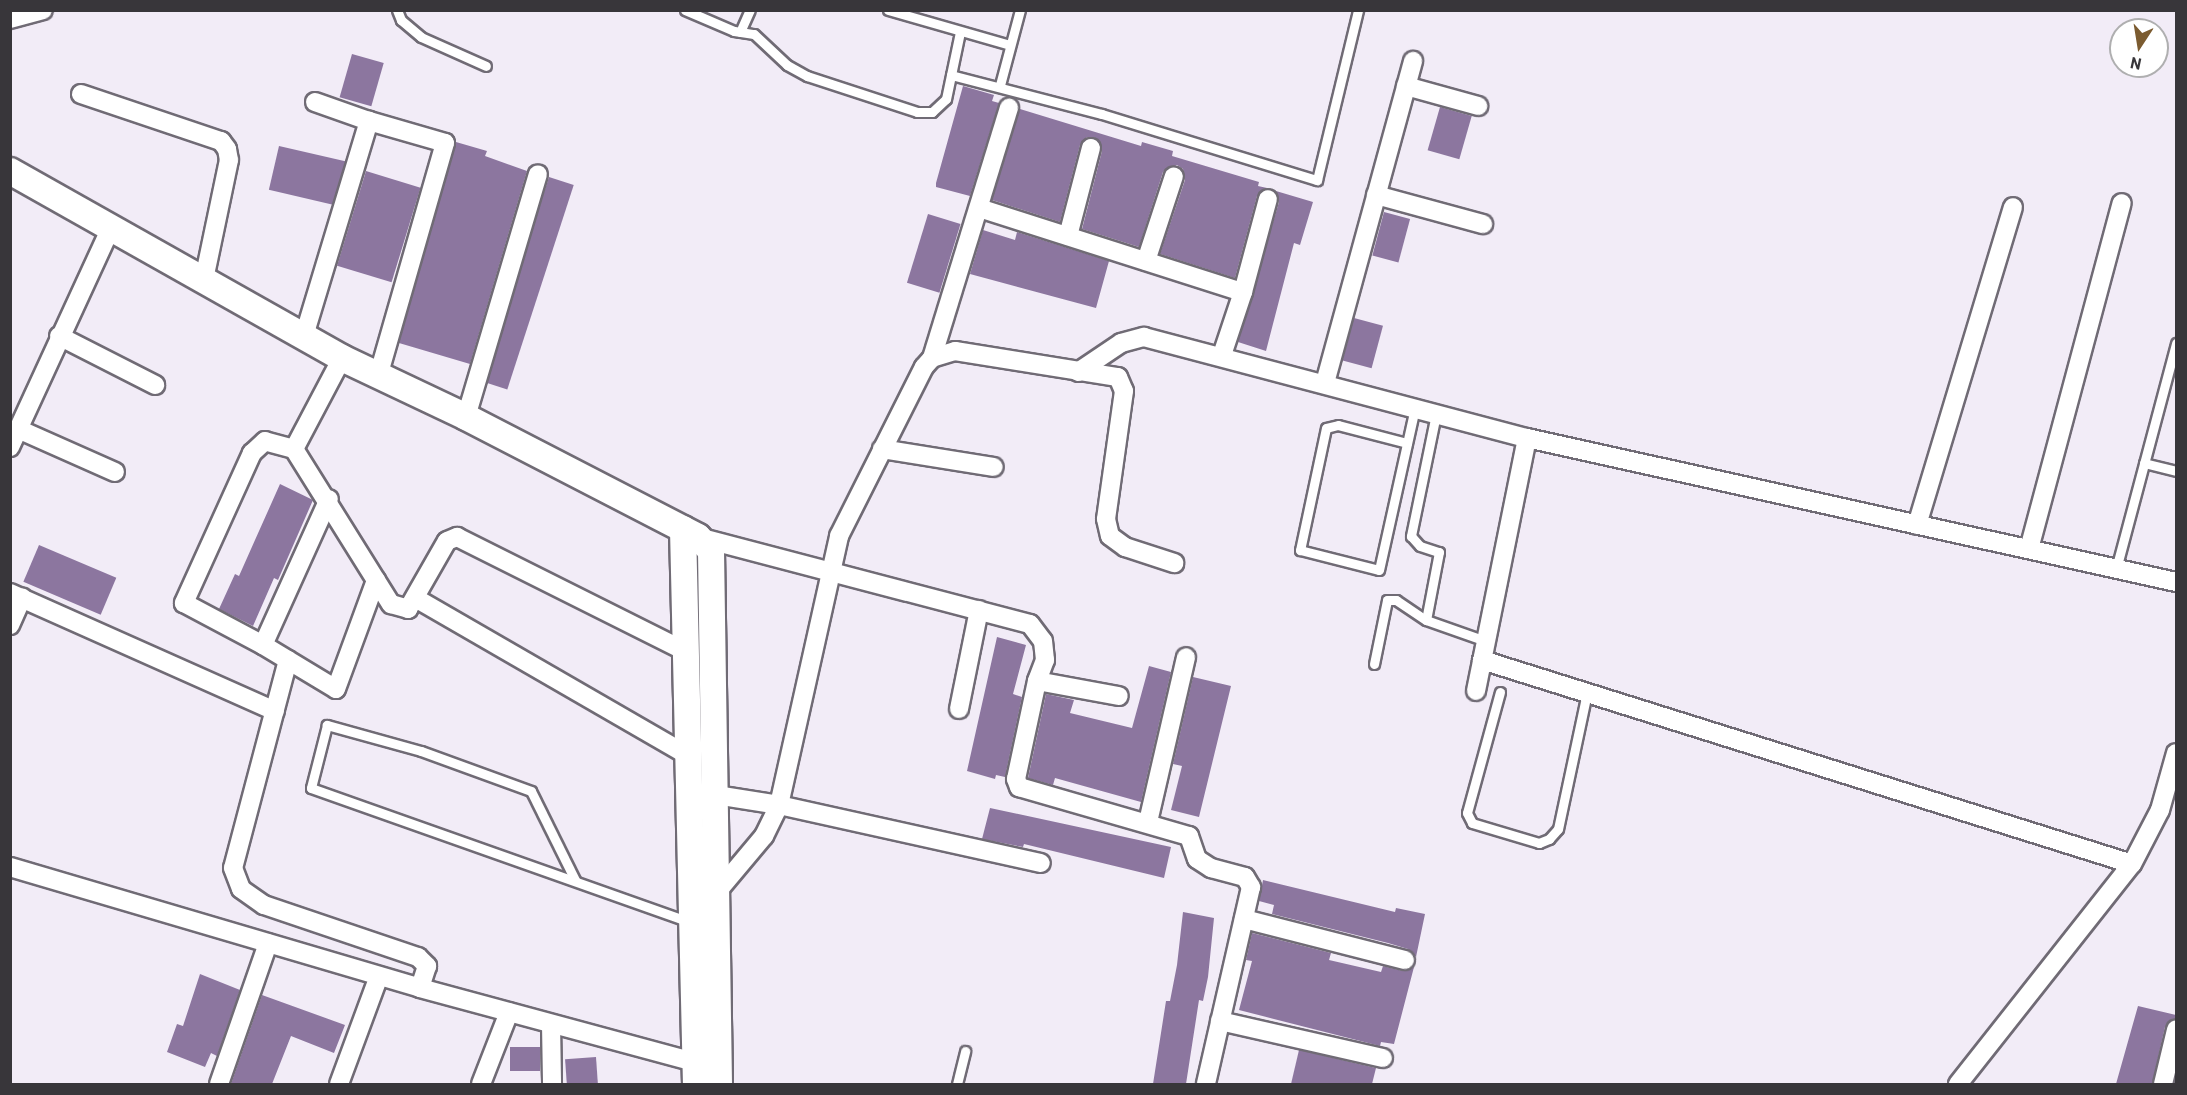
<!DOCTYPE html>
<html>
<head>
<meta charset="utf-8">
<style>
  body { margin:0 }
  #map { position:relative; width:2187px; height:1095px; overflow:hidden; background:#f2ecf7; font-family:Barlow,sans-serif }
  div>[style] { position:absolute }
  .building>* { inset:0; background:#8c769f; transform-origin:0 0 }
  .roads { filter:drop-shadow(2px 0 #706b75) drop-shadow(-2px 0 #706b75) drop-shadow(0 2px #706b75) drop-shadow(0 -2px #706b75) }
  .lane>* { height:9px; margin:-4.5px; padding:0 4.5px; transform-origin:4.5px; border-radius:4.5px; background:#fff }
  .street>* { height:18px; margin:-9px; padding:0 9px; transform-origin:9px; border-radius:9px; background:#fff }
  .secondary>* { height:26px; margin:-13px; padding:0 13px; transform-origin:13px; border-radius:13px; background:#fff }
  span { translate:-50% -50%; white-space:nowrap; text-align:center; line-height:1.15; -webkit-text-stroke:6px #fff; paint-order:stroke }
  .frame { position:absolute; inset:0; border:12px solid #38363a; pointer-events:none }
  .north { position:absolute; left:2109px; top:18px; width:60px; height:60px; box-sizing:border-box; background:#fff; border:2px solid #afafb0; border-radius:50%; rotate:192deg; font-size:16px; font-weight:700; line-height:24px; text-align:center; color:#38363a }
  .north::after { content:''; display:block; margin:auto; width:21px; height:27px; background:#7b5b30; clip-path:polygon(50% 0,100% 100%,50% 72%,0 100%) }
</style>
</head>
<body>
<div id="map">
  <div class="building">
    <div style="left:352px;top:54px;width:33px;height:45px;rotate:16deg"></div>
    <div style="clip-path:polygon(963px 86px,994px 95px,992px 101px,999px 103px,970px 196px,936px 187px,936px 183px)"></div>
    <div style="left:1440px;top:107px;width:33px;height:45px;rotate:16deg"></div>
    <div style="clip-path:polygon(1020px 109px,1141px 146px,1142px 142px,1173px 151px,1172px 156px,1259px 182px,1258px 186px,1267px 188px,1257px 196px,1235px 278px,1160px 254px,1185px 180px,1183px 169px,1177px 165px,1163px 172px,1139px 247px,1082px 229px,1102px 151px,1094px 137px,1087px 137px,1080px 145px,1060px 222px,992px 200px)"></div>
    <div style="clip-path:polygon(456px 142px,487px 151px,485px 156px,527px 171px,470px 364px,399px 343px)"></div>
    <div style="left:279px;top:146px;width:68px;height:45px;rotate:13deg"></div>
    <div style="left:366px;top:171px;width:57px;height:99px;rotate:17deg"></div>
    <div style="left:549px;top:177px;width:26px;height:215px;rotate:18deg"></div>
    <div style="clip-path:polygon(1276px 191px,1313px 202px,1300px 245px,1294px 243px,1266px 351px,1238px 342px,1279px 202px)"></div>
    <div style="left:1384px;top:212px;width:27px;height:45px;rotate:15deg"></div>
    <div style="left:928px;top:214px;width:34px;height:72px;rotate:17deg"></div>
    <div style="clip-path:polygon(983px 230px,1015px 240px,1017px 232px,1109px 261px,1096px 308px,970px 274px)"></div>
    <div style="left:1354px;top:318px;width:30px;height:44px;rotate:15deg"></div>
    <div style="clip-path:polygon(280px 484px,313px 500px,278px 580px,274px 578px,253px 626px,219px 609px,235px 574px,239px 576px)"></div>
    <div style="left:39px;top:545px;width:84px;height:40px;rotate:23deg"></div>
    <div style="clip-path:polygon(997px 637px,1026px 645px,1013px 694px,1022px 697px,1005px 777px,996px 775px,995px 779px,967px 771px)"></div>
    <div style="clip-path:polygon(1149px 666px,1171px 672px,1141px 802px,1055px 778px,1053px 785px,1028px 778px,1046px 694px,1074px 700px,1070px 713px,1132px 728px)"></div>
    <div style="clip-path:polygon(1193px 677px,1231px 686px,1199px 817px,1171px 810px,1182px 766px,1173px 764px)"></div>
    <div style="clip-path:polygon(990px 808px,1171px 847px,1164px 878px,1024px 844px,1023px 847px,982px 839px)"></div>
    <div style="clip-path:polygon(1263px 880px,1395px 912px,1396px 908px,1425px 914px,1416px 957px,1408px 949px,1388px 943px,1272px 914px,1274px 905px,1259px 901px)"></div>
    <div style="clip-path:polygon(1183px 912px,1214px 918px,1208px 977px,1203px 1001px,1199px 1000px,1186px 1084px,1153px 1084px,1166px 1001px,1170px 1001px,1177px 965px)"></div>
    <div style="clip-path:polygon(1252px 933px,1331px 953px,1329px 960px,1381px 972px,1383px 966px,1403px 971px,1414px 967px,1394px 1044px,1381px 1042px,1380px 1046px,1239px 1010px,1252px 961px,1246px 960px)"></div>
    <div style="clip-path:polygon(200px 974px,240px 990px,217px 1056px,211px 1053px,205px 1067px,167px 1052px,177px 1024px,183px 1026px)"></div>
    <div style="clip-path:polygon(262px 995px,345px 1025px,334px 1053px,291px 1036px,272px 1084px,231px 1084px)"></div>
    <div style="clip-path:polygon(2138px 1006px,2176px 1015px,2176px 1019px,2165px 1027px,2152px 1084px,2116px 1084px)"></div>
    <div style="left:510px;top:1047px;width:30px;height:24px"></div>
    <div style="clip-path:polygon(1299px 1050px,1376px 1068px,1372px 1084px,1291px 1084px)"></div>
    <div style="left:596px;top:1057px;width:27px;height:31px;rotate:86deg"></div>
  </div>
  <div class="roads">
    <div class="lane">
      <div style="left:397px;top:10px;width:11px;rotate:68deg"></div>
      <div style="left:401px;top:20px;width:26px;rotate:40deg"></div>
      <div style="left:421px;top:37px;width:71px;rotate:24deg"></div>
      <div style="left:685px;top:10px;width:53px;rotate:23.2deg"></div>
      <div style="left:734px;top:31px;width:20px;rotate:9deg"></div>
      <div style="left:754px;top:34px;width:45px;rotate:43.2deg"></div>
      <div style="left:787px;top:65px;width:23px;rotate:29deg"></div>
      <div style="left:807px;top:76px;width:116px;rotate:18.1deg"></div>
      <div style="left:917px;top:112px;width:15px"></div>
      <div style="left:932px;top:112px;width:19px;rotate:-43deg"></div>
      <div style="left:946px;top:99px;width:68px;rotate:-78.2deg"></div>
      <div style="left:888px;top:10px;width:127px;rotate:16deg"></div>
      <div style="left:740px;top:32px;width:24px;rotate:-66deg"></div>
      <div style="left:951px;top:75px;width:156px;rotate:14.5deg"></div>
      <div style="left:1102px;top:114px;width:225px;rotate:17.1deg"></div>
      <div style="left:1317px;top:180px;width:175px;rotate:-76.4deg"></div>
      <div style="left:1000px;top:85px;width:78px;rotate:-75.1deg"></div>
      <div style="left:1436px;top:414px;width:125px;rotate:101.6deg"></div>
      <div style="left:1411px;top:536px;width:13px;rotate:48deg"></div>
      <div style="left:1420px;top:546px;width:20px;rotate:18deg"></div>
      <div style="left:1439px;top:552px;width:69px;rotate:100.8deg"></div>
      <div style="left:1426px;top:620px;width:64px;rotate:19.3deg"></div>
      <div style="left:1407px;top:443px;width:71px;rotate:-165.4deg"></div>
      <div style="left:1338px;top:425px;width:12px;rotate:166deg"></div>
      <div style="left:1326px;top:428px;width:125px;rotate:102deg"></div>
      <div style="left:1300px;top:550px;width:81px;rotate:14.2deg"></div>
      <div style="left:1379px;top:570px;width:166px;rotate:-77.5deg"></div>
      <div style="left:2144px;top:463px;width:33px;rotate:14deg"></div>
      <div style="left:2116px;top:569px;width:234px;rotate:-75.1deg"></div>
      <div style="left:1374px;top:664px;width:65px;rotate:-78.5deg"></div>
      <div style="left:1387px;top:600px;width:9px"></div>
      <div style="left:1396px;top:600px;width:36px;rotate:34deg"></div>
      <div style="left:1500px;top:692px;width:125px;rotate:105.3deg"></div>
      <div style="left:1467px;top:813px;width:11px;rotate:63deg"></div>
      <div style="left:1472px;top:823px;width:70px;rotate:16.6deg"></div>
      <div style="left:1539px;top:843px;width:11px;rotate:-22deg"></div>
      <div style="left:1549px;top:839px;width:13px;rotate:-48deg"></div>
      <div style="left:1558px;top:829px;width:139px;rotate:-78deg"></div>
      <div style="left:575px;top:880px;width:99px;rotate:-116.3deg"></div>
      <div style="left:531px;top:791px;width:117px;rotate:-160deg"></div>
      <div style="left:421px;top:751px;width:98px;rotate:-164.5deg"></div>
      <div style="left:327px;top:725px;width:65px;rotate:104.3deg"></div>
      <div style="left:311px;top:788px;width:401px;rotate:19.5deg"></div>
      <div style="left:957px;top:1084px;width:34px;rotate:-76deg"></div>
    </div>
    <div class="street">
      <div style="left:10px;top:19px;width:34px;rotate:-15deg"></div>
      <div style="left:1406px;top:86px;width:75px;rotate:15.5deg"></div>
      <div style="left:81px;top:94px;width:148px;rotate:18.6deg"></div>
      <div style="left:221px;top:141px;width:10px;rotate:53deg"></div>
      <div style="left:227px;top:149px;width:11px;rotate:80deg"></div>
      <div style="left:229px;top:160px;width:123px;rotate:101.8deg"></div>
      <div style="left:315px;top:102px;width:57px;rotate:19.4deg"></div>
      <div style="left:1376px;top:195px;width:111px;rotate:15.2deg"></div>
      <div style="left:979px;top:208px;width:277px;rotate:17.7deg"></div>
      <div style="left:1243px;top:292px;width:66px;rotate:108.4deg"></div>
      <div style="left:1068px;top:236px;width:91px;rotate:-75.4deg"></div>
      <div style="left:1146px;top:261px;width:89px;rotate:-71.8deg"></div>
      <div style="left:1243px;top:292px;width:96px;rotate:-75deg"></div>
      <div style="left:59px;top:336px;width:108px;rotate:27deg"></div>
      <div style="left:304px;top:336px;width:225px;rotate:-73.2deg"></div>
      <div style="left:369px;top:121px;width:79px;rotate:16.1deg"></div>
      <div style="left:445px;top:143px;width:242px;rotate:106deg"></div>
      <div style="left:342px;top:358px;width:103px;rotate:117.8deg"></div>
      <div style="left:294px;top:449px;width:183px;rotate:58deg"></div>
      <div style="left:391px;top:604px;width:18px;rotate:16deg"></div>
      <div style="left:408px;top:609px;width:78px;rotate:-60.2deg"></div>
      <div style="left:447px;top:541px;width:11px;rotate:-22deg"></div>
      <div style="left:457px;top:537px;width:257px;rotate:26.6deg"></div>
      <div style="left:932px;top:358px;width:24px;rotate:-17deg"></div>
      <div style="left:955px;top:351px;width:165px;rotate:9.1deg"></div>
      <div style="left:1118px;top:377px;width:15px;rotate:67deg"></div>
      <div style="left:1124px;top:391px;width:129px;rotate:98deg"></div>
      <div style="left:1106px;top:519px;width:17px;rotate:77deg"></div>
      <div style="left:1110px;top:536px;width:19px;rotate:36deg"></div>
      <div style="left:1125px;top:547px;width:52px;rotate:18.1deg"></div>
      <div style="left:1078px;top:372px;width:52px;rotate:-34deg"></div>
      <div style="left:1121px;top:343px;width:24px;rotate:-15deg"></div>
      <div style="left:1144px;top:337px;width:396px;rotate:14.8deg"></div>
      <div style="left:1527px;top:438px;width:258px;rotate:101.4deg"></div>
      <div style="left:1325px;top:383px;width:334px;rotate:-74.7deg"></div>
      <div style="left:466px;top:417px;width:253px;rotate:-73.5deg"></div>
      <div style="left:18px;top:429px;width:106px;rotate:23.9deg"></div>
      <div style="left:1527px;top:438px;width:665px;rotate:12.51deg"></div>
      <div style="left:10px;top:447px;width:242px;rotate:-65.3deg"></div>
      <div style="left:294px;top:449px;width:30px;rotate:-165deg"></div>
      <div style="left:265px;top:441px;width:18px;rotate:137deg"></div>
      <div style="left:252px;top:453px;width:165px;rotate:114.4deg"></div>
      <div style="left:184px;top:603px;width:89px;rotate:28deg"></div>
      <div style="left:263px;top:645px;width:160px;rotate:-65.7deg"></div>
      <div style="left:882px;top:449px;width:113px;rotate:9.1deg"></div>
      <div style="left:1917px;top:525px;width:332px;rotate:-73.2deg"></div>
      <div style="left:698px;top:537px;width:343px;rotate:14.7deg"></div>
      <div style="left:1030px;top:624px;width:21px;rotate:53deg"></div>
      <div style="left:1043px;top:641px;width:19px;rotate:84deg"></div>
      <div style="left:1045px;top:660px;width:22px;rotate:111deg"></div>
      <div style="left:1037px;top:681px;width:100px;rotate:102.1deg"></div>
      <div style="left:1016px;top:779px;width:9px;rotate:69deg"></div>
      <div style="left:1019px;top:787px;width:177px;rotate:16.1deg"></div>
      <div style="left:1189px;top:836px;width:24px;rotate:71deg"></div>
      <div style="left:1197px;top:859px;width:17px;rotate:33deg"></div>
      <div style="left:1211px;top:868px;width:35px;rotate:15deg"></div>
      <div style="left:1245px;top:877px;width:12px;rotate:59deg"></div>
      <div style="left:1251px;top:887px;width:202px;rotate:102.9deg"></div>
      <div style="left:2029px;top:549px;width:358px;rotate:-75deg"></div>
      <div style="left:10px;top:593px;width:290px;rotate:24deg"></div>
      <div style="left:417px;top:599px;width:314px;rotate:30deg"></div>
      <div style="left:10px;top:625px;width:30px;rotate:-66deg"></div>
      <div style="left:263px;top:645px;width:85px;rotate:31.1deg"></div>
      <div style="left:336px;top:689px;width:116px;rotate:-69.8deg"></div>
      <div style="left:288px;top:660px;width:215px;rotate:104.8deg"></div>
      <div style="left:233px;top:868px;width:22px;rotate:69deg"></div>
      <div style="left:241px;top:889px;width:28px;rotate:35deg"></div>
      <div style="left:264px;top:905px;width:163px;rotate:18.7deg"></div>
      <div style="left:418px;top:957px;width:13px;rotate:45deg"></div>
      <div style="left:427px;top:966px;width:23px;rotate:108deg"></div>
      <div style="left:1482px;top:660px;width:681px;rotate:17.42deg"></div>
      <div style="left:1037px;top:681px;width:83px;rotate:10.4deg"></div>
      <div style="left:959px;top:709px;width:101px;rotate:-78.6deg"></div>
      <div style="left:716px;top:795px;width:64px;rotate:9deg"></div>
      <div style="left:779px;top:805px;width:268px;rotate:12.5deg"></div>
      <div style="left:1148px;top:822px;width:169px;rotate:-77deg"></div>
      <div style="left:10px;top:867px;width:427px;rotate:16.4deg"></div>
      <div style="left:420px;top:988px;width:296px;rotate:15.1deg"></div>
      <div style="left:717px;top:892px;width:73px;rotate:-50deg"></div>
      <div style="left:764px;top:836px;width:34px;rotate:-64deg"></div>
      <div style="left:779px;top:805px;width:276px;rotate:-77.4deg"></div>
      <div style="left:839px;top:536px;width:189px;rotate:-63.3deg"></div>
      <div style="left:924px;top:367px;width:12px;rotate:-48deg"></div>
      <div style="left:932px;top:358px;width:262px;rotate:-72.9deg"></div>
      <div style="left:1244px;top:919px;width:166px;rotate:14.3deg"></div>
      <div style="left:1220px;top:1021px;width:167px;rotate:12.8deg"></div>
      <div style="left:551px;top:1024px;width:60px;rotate:89deg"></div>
      <div style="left:219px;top:1084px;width:149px;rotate:-70.8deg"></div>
      <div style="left:339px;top:1084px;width:115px;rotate:-69.7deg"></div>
      <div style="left:481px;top:1084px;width:77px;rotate:-68.7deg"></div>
      <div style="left:1958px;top:1084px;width:280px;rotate:-51.7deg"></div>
      <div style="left:2132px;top:864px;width:61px;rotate:-62.6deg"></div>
      <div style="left:2160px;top:810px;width:59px;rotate:-74.3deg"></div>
      <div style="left:2163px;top:1084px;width:56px;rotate:-76.5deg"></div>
    </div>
    <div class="secondary">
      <div style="left:10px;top:171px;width:381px;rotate:29.4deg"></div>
      <div style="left:342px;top:358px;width:137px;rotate:25.4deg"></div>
      <div style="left:466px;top:417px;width:261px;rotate:27.3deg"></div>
      <div style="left:698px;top:537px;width:19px;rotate:47deg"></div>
      <div style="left:711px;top:551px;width:533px;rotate:89.14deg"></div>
      <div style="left:683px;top:529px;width:555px;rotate:88.66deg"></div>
    </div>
  </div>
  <div class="frame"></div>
  <div class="north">N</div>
</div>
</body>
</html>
